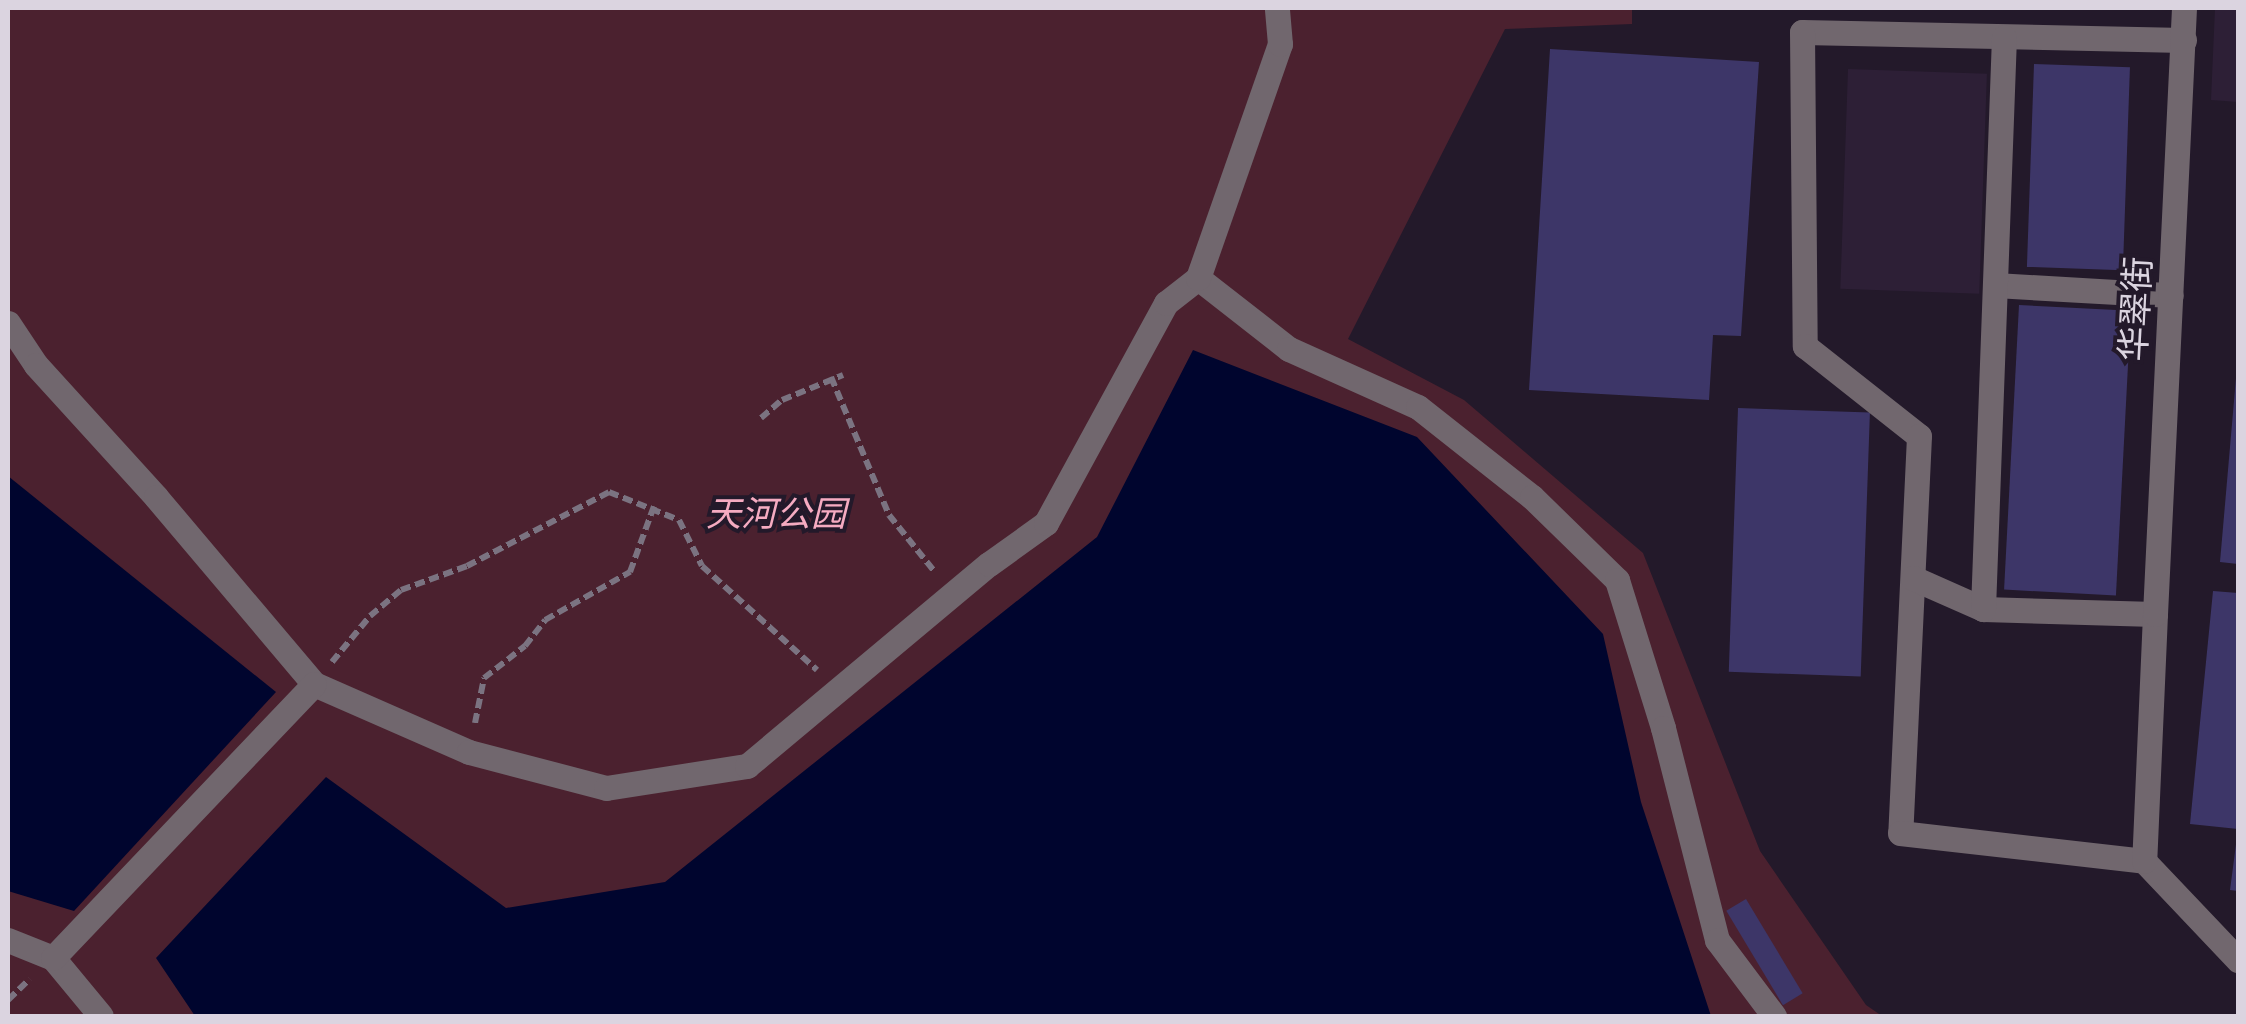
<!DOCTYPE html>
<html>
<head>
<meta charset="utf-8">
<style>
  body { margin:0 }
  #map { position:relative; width:2246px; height:1024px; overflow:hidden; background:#23192a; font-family:"Noto Serif","Noto Sans SC",serif }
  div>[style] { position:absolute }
  .built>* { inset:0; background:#2d1f36; transform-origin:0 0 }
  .green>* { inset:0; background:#4b212f }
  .water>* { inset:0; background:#00052e }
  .building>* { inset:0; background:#3d3668; transform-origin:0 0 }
  .path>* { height:6px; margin-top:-3px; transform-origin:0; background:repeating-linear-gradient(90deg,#7b7381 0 10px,transparent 0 15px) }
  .minor>* { height:25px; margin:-12.5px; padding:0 12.5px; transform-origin:12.5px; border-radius:12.5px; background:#71676e }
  span { translate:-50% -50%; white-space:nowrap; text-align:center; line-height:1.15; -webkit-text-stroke:8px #23192a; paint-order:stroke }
  .street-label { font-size:35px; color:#dbd4e0 }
  .park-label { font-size:35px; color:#f5abc1; font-style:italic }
  .frame { position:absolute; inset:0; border:10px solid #dbd4e0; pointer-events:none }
</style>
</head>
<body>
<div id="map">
  <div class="built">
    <div style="clip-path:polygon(2215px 8px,2238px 8px,2238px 102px,2211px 100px)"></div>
    <div style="left:1848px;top:69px;width:139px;height:220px;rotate:2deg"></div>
  </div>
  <div class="green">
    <div style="clip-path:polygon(8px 8px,1632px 8px,1632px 24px,1505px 29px,1348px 339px,1464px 400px,1643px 553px,1760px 851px,1866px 1005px,1882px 1016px,8px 1016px)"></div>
  </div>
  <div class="water">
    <div style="clip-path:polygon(1193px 350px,1417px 437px,1603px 634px,1641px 802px,1711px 1016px,195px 1016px,156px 958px,326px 777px,506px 908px,665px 882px,1097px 537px)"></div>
    <div style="clip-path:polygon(8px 476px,276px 692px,74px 911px,8px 891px)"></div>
  </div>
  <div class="building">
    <div style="clip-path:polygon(1550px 49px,1759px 62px,1741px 336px,1713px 335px,1709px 400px,1529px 390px)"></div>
    <div style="left:2034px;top:64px;width:96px;height:203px;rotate:2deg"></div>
    <div style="left:2019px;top:305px;width:112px;height:285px;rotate:3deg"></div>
    <div style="clip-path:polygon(2236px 378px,2238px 379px,2238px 564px,2220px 562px)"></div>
    <div style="left:1738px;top:408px;width:132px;height:264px;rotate:2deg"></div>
    <div style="clip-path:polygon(2213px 591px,2238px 593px,2238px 891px,2230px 890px,2238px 829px,2190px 824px)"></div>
    <div style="left:1746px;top:899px;width:110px;height:23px;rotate:59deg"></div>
  </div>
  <div class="path">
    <div style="left:831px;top:377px;width:150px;rotate:67.2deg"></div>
    <div style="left:889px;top:515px;width:73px;rotate:51.1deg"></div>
    <div style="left:761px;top:418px;width:28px;rotate:-41deg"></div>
    <div style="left:782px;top:400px;width:66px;rotate:-22.3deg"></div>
    <div style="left:332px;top:662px;width:60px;rotate:-50.4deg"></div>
    <div style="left:370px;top:616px;width:40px;rotate:-40deg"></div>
    <div style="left:401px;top:590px;width:70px;rotate:-20deg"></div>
    <div style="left:467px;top:566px;width:160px;rotate:-27.5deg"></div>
    <div style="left:609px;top:492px;width:75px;rotate:21.8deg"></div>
    <div style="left:679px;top:520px;width:51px;rotate:63.4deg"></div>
    <div style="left:702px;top:566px;width:155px;rotate:42.1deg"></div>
    <div style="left:475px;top:723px;width:46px;rotate:-78.7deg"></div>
    <div style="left:484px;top:678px;width:52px;rotate:-38deg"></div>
    <div style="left:525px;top:646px;width:33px;rotate:-52deg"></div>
    <div style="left:545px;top:620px;width:98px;rotate:-29.5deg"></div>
    <div style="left:630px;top:572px;width:70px;rotate:-70deg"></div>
    <div style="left:8px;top:1000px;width:30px;rotate:-44deg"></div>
  </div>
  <div class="minor">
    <div style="left:2184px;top:40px;width:382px;rotate:-178.8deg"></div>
    <div style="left:1802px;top:32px;width:314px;rotate:89.5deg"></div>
    <div style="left:1805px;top:346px;width:145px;rotate:38.3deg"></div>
    <div style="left:1919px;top:436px;width:397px;rotate:92.7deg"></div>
    <div style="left:1900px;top:833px;width:246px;rotate:6.5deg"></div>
    <div style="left:2144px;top:861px;width:137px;rotate:46.5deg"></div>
    <div style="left:1198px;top:278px;width:115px;rotate:38deg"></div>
    <div style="left:1289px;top:349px;width:141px;rotate:24.2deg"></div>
    <div style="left:1418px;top:407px;width:145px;rotate:38.3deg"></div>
    <div style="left:1532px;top:497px;width:119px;rotate:44.3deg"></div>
    <div style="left:1617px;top:580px;width:155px;rotate:72.7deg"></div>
    <div style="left:1663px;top:728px;width:219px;rotate:75.7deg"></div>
    <div style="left:1717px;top:940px;width:95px;rotate:53.1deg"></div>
    <div style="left:1995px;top:285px;width:176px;rotate:3.3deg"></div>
    <div style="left:8px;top:323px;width:50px;rotate:56.3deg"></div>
    <div style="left:36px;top:365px;width:178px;rotate:47.7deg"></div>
    <div style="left:156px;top:497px;width:245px;rotate:49.8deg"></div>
    <div style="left:314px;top:684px;width:169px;rotate:23.7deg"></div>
    <div style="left:469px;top:752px;width:142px;rotate:14.7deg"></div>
    <div style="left:606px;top:788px;width:143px;rotate:-8.9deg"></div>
    <div style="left:747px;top:766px;width:315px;rotate:-39.9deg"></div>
    <div style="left:989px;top:564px;width:70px;rotate:-35.7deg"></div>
    <div style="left:1046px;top:523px;width:251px;rotate:-61.4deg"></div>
    <div style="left:1166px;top:303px;width:41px;rotate:-38deg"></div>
    <div style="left:1198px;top:278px;width:248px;rotate:-70.7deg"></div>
    <div style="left:1280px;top:44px;width:36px;rotate:-95deg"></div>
    <div style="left:1913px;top:578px;width:77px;rotate:23.9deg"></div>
    <div style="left:1983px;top:609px;width:172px;rotate:1.7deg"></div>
    <div style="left:2155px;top:614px;width:247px;rotate:92.5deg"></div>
    <div style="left:1983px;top:609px;width:572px;rotate:-87.9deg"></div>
    <div style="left:2155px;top:614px;width:607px;rotate:-87.26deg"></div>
    <div style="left:8px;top:940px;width:48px;rotate:21.8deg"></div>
    <div style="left:53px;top:958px;width:75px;rotate:50.4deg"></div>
    <div style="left:53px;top:958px;width:378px;rotate:-46.4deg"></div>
  </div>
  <div class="street-label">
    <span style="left:2135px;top:309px;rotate:-87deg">华翠街</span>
  </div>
  <div class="park-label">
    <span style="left:776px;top:513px">天河公园</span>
  </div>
  <div class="frame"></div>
</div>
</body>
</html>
